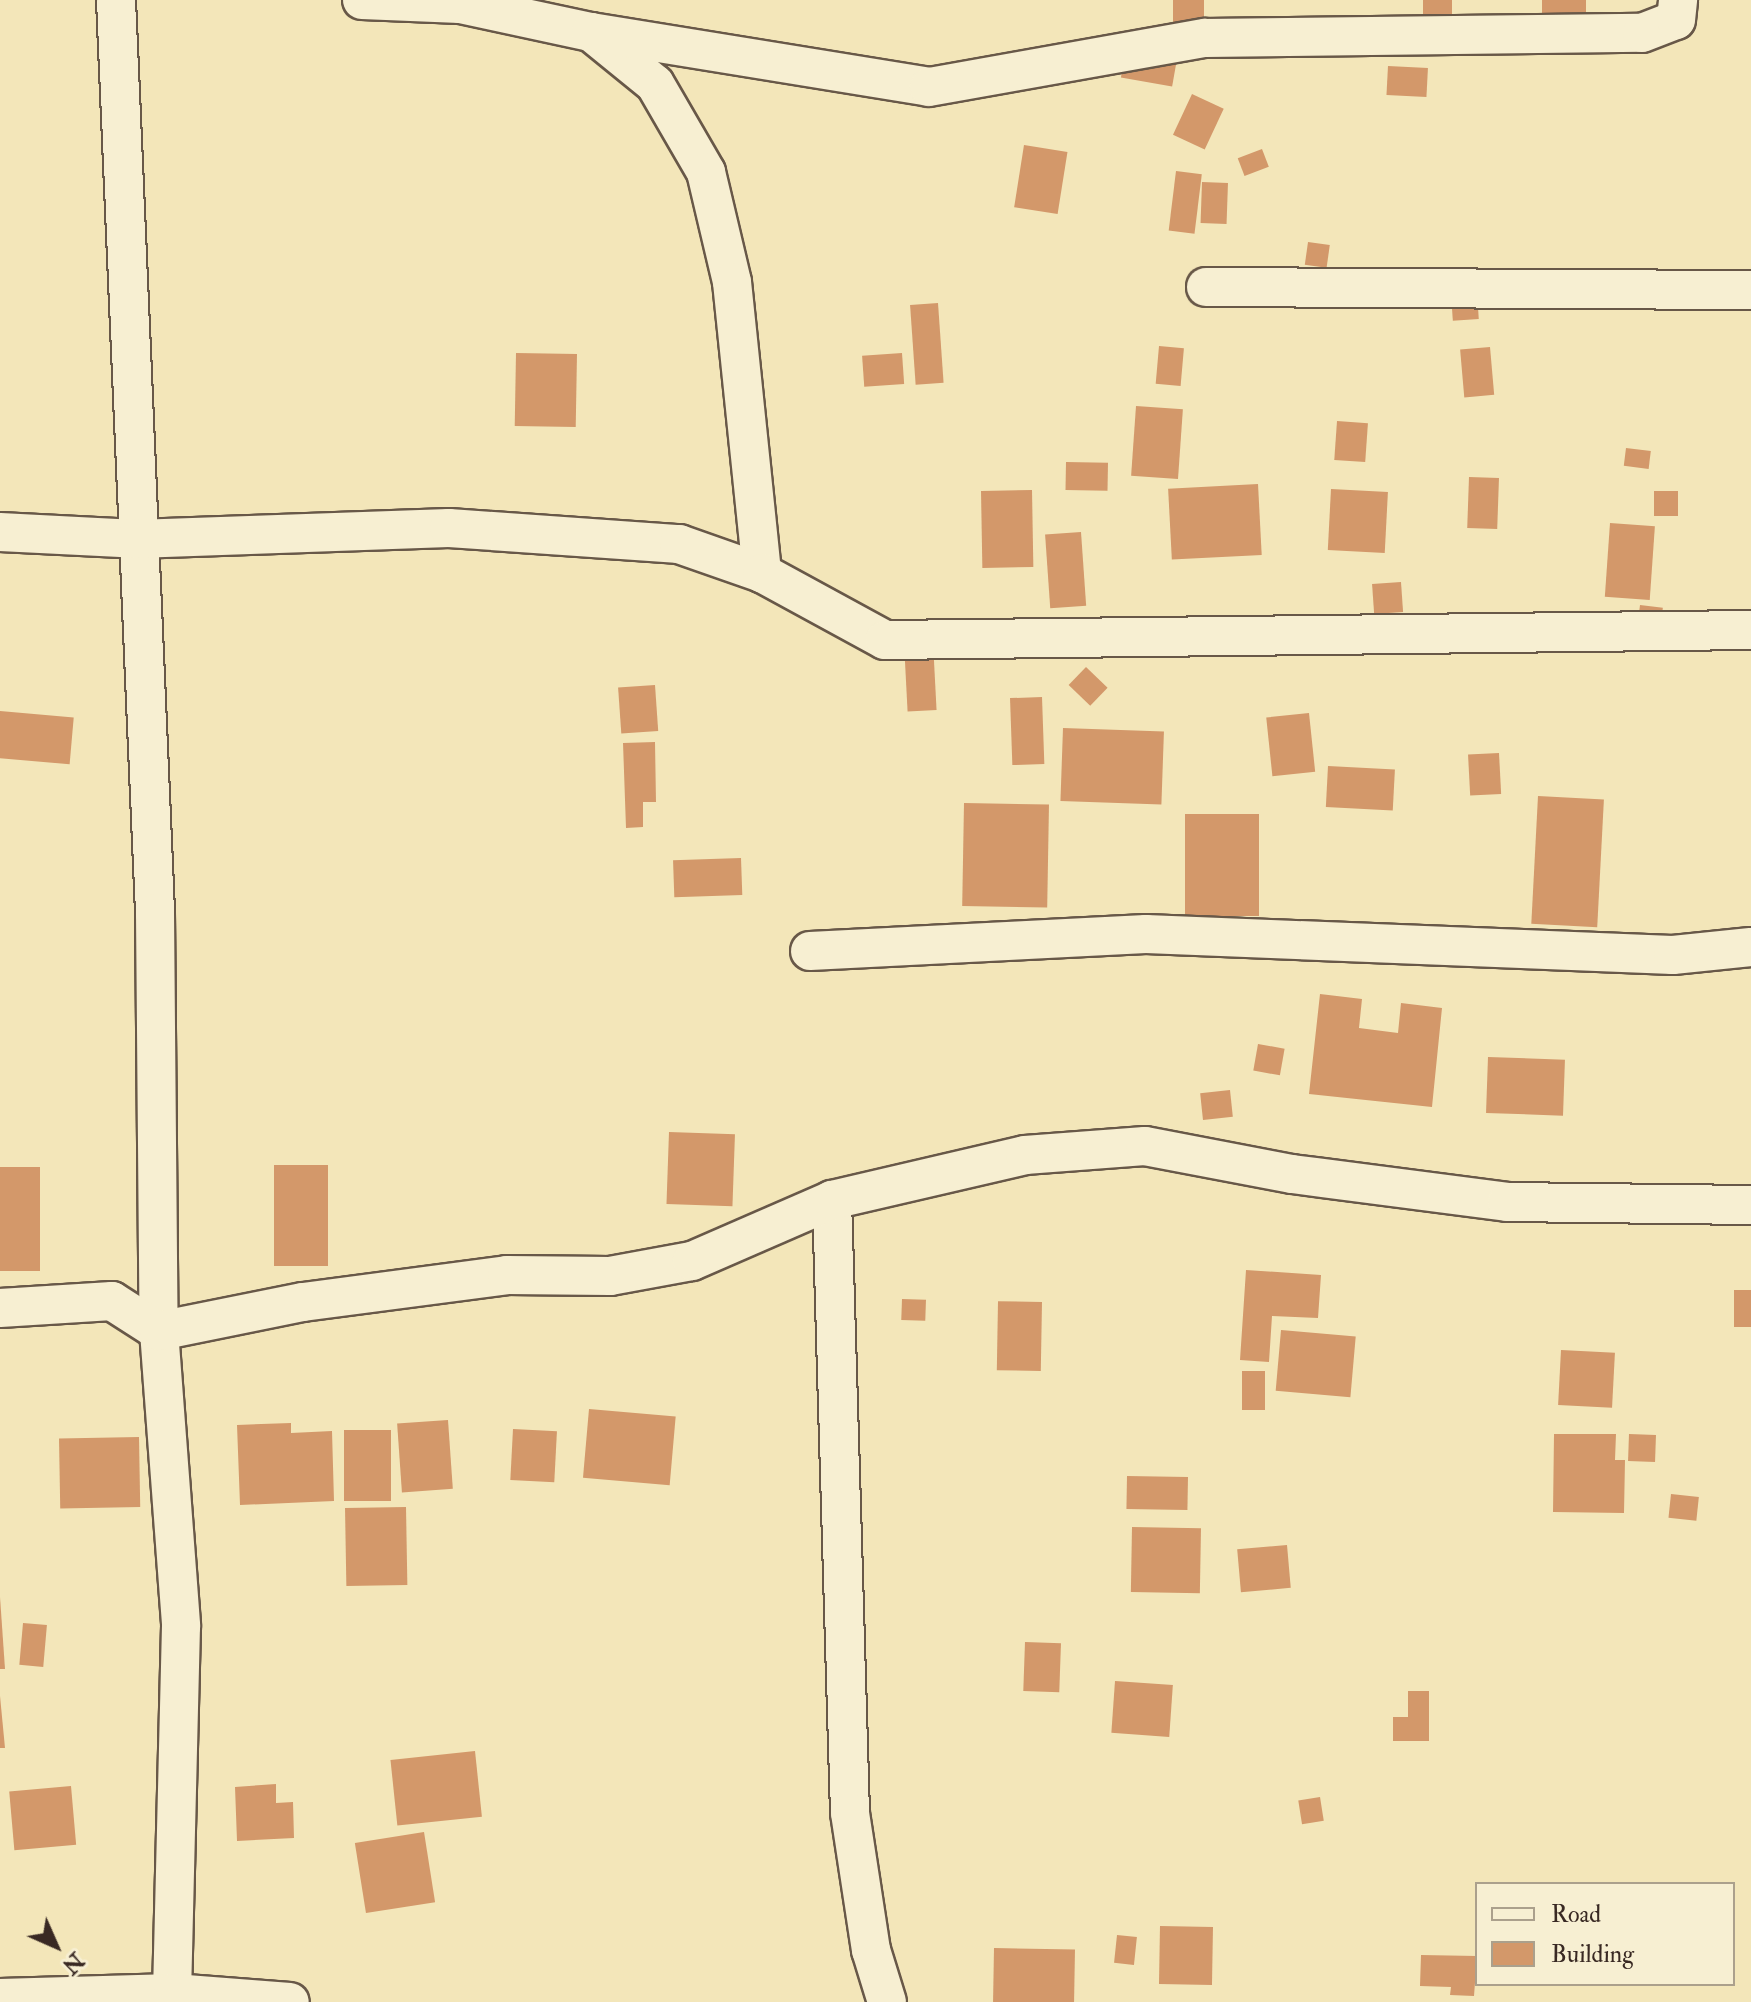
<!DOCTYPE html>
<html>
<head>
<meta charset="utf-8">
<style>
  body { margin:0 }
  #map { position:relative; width:1751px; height:2002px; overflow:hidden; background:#f3e6b9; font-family:"IM FELL Double Pica",serif }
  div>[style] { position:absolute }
  .building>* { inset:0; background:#d3986a; transform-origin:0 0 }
  .roads { filter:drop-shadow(2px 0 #685848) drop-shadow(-2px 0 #685848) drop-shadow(0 2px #685848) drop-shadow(0 -2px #685848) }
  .street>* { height:38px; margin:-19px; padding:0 19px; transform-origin:19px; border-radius:19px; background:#f7efd2 }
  span { translate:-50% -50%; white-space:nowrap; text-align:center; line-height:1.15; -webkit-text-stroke:6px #f7efd2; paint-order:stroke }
  .legend { position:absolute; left:1475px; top:1882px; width:260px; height:104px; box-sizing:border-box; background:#f7efd2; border:2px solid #aba08c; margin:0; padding:10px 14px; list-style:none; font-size:24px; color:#392923 }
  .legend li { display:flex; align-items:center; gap:16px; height:40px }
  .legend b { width:40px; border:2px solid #aba08c }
  .north { position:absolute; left:16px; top:1906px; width:80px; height:80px; -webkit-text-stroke:6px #f7efd2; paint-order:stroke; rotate:135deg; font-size:22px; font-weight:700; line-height:32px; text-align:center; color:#392923 }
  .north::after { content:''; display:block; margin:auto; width:28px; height:36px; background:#392923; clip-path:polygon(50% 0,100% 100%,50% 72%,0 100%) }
</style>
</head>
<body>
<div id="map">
  <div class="building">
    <div style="left:1173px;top:0;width:31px;height:25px"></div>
    <div style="left:1423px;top:0;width:29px;height:18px"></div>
    <div style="left:1542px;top:0;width:44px;height:44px"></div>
    <div style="left:1127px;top:43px;width:52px;height:35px;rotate:10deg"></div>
    <div style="left:1388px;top:66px;width:40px;height:29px;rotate:3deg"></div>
    <div style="left:1192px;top:94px;width:35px;height:45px;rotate:25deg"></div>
    <div style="left:1024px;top:145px;width:44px;height:63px;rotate:9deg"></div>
    <div style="left:1262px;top:149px;width:19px;height:26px;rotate:69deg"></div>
    <div style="left:1176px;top:171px;width:26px;height:60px;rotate:7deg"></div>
    <div style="left:1202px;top:182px;width:26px;height:41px;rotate:2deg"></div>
    <div style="left:1308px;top:242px;width:22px;height:23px;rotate:8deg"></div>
    <div style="left:1476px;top:279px;width:40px;height:26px;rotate:86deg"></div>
    <div style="left:938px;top:303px;width:80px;height:28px;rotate:86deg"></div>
    <div style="left:1159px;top:346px;width:25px;height:38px;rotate:5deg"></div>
    <div style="left:1490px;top:347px;width:48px;height:30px;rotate:85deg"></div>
    <div style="left:516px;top:353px;width:61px;height:73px;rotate:1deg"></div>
    <div style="left:902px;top:353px;width:31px;height:40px;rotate:86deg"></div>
    <div style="left:1136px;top:406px;width:47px;height:70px;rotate:4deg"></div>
    <div style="left:1337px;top:421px;width:31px;height:39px;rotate:4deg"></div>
    <div style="left:1626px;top:448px;width:25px;height:18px;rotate:7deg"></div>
    <div style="left:1066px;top:462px;width:42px;height:28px;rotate:1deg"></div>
    <div style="left:1469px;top:477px;width:30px;height:51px;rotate:2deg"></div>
    <div style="left:1258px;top:484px;width:71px;height:90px;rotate:87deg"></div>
    <div style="left:1331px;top:489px;width:57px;height:61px;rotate:3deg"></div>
    <div style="left:1032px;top:490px;width:77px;height:51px;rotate:89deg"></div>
    <div style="left:1654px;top:491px;width:24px;height:25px"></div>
    <div style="left:1610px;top:523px;width:45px;height:74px;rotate:4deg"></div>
    <div style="left:1081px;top:532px;width:74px;height:36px;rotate:86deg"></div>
    <div style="left:1401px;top:582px;width:30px;height:29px;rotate:86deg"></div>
    <div style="left:1640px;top:605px;width:23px;height:19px;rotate:7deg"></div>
    <div style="left:933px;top:642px;width:68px;height:29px;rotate:87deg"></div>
    <div style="left:1086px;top:667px;width:30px;height:25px;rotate:44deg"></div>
    <div style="left:655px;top:685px;width:46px;height:37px;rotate:86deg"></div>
    <div style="left:1042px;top:697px;width:67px;height:32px;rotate:88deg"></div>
    <div style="left:0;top:711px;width:74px;height:47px;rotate:5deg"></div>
    <div style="left:1309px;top:713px;width:59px;height:43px;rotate:84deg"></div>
    <div style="left:1063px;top:728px;width:101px;height:73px;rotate:2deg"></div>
    <div style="clip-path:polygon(655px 742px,656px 802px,643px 802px,643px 827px,626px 828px,623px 743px)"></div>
    <div style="left:1499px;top:753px;width:41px;height:31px;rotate:87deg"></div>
    <div style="left:1328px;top:766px;width:67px;height:41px;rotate:3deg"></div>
    <div style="left:1538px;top:796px;width:66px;height:128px;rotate:3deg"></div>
    <div style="left:964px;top:803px;width:85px;height:103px;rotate:1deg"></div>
    <div style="left:1259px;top:814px;width:102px;height:74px;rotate:90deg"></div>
    <div style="left:741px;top:858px;width:37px;height:68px;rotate:88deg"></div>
    <div style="clip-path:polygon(1320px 994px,1362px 999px,1359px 1028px,1398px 1033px,1401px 1003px,1442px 1008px,1432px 1107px,1309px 1094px)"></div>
    <div style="left:1258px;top:1044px;width:27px;height:27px;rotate:10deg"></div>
    <div style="left:1488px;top:1057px;width:77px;height:56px;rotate:2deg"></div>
    <div style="left:1230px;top:1090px;width:27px;height:30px;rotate:84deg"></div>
    <div style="left:669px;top:1132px;width:66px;height:72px;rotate:2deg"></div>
    <div style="left:274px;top:1165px;width:54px;height:101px"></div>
    <div style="left:40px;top:1167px;width:104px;height:40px;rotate:90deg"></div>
    <div style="clip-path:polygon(1246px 1270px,1321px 1275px,1318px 1318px,1272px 1316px,1269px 1362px,1240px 1360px)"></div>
    <div style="left:1751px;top:1290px;width:37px;height:17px;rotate:90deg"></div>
    <div style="left:902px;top:1299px;width:24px;height:21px;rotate:2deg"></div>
    <div style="left:1042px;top:1302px;width:69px;height:44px;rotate:91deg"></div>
    <div style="left:1281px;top:1330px;width:75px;height:61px;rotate:5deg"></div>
    <div style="left:1561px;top:1350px;width:54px;height:55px;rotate:3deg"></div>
    <div style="left:1242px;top:1371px;width:23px;height:39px"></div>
    <div style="left:589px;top:1409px;width:87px;height:69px;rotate:5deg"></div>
    <div style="left:448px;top:1420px;width:69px;height:51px;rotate:86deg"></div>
    <div style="clip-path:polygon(291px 1423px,291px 1433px,332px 1431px,334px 1501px,240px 1505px,237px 1425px)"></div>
    <div style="left:513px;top:1429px;width:44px;height:51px;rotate:3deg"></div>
    <div style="left:391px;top:1430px;width:71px;height:47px;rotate:90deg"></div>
    <div style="clip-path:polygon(1554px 1434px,1616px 1434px,1615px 1460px,1625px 1460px,1624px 1513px,1553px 1512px)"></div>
    <div style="left:1629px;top:1434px;width:27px;height:27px;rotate:2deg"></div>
    <div style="left:139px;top:1437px;width:70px;height:80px;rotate:89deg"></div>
    <div style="left:1127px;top:1476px;width:61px;height:33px;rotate:1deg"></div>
    <div style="left:1671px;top:1494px;width:28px;height:24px;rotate:6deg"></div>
    <div style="left:406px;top:1507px;width:78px;height:61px;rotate:89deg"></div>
    <div style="left:1132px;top:1527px;width:69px;height:65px;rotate:1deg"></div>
    <div style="left:1287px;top:1545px;width:43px;height:50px;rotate:85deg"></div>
    <div style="clip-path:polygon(0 1597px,5px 1669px,0 1669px)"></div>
    <div style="left:23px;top:1623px;width:24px;height:42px;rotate:5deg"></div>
    <div style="left:1025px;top:1642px;width:36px;height:49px;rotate:2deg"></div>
    <div style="left:1115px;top:1681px;width:58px;height:52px;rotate:4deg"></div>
    <div style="clip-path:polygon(1408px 1691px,1429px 1691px,1429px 1741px,1393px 1741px,1393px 1717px,1408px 1717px)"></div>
    <div style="clip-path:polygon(0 1696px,5px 1748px,0 1748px)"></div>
    <div style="left:475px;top:1751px;width:66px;height:85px;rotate:84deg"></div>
    <div style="clip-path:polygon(276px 1784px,276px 1803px,293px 1802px,294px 1838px,237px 1841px,235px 1787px)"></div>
    <div style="left:71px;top:1786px;width:59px;height:62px;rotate:85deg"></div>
    <div style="left:1320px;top:1797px;width:24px;height:22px;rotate:81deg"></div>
    <div style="left:424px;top:1832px;width:71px;height:70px;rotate:81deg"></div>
    <div style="left:1160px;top:1926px;width:53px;height:58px;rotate:1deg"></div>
    <div style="left:1117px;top:1935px;width:20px;height:28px;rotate:6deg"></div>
    <div style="left:994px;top:1948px;width:81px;height:54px;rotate:1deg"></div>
    <div style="clip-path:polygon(1421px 1955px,1477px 1956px,1474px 1996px,1450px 1995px,1451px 1987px,1420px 1986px)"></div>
  </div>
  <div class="roads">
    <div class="street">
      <div style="left:116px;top:0;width:914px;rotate:87.55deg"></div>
      <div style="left:155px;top:913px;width:418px;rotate:89.5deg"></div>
      <div style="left:159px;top:1331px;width:296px;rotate:85.7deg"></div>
      <div style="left:181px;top:1626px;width:376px;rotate:91.4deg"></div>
      <div style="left:362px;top:0;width:98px;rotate:2.3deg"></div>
      <div style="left:460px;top:4px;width:134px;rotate:12.1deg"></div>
      <div style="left:591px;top:32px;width:82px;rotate:39.1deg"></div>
      <div style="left:655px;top:84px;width:102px;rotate:59.9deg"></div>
      <div style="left:706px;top:172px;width:113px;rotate:76.7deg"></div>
      <div style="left:732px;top:282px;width:293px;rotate:84.1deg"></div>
      <div style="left:591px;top:32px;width:342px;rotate:9.2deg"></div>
      <div style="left:929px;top:87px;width:280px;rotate:-10.1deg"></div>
      <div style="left:1205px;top:38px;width:437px;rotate:-0.7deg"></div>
      <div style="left:1642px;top:33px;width:36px;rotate:-21deg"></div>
      <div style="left:1676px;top:20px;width:20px;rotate:-84deg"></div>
      <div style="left:1206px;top:287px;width:545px;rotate:0.32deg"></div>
      <div style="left:0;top:532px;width:136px;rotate:2.9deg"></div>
      <div style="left:136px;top:539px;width:313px;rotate:-2deg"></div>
      <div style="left:449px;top:528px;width:231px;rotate:4deg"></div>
      <div style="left:679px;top:544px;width:88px;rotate:19.3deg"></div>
      <div style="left:762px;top:573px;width:140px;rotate:28.6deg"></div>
      <div style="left:885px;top:640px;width:866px;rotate:-0.66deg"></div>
      <div style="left:810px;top:951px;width:336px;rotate:-2.9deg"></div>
      <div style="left:1146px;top:934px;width:527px;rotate:2.28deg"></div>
      <div style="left:1673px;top:955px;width:78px;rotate:-5.9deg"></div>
      <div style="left:832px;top:1200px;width:613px;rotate:88.32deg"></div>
      <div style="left:850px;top:1813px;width:139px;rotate:81.3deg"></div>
      <div style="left:871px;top:1950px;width:54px;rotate:72.9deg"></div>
      <div style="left:0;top:1308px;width:112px;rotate:-3.6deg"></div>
      <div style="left:112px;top:1301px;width:56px;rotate:32.6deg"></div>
      <div style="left:159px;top:1331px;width:147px;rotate:-11.4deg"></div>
      <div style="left:303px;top:1302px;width:206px;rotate:-7.5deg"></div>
      <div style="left:507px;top:1275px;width:103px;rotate:0.6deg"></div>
      <div style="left:610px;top:1276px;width:83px;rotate:-10.4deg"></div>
      <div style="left:692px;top:1261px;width:153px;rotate:-23.5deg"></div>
      <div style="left:832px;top:1200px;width:198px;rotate:-13.1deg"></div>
      <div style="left:1025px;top:1155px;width:120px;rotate:-4.3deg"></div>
      <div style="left:1145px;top:1146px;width:150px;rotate:10.8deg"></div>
      <div style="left:1292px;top:1174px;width:217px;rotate:7.4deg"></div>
      <div style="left:1507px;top:1202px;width:244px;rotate:0.7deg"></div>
      <div style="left:0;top:1998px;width:173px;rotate:-1.7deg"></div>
      <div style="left:173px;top:1993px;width:117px;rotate:4.4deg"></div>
    </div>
  </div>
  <ul class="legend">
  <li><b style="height:10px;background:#f7efd2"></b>Road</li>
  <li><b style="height:22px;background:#d3986a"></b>Building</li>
  </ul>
  <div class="north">N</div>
</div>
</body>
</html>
